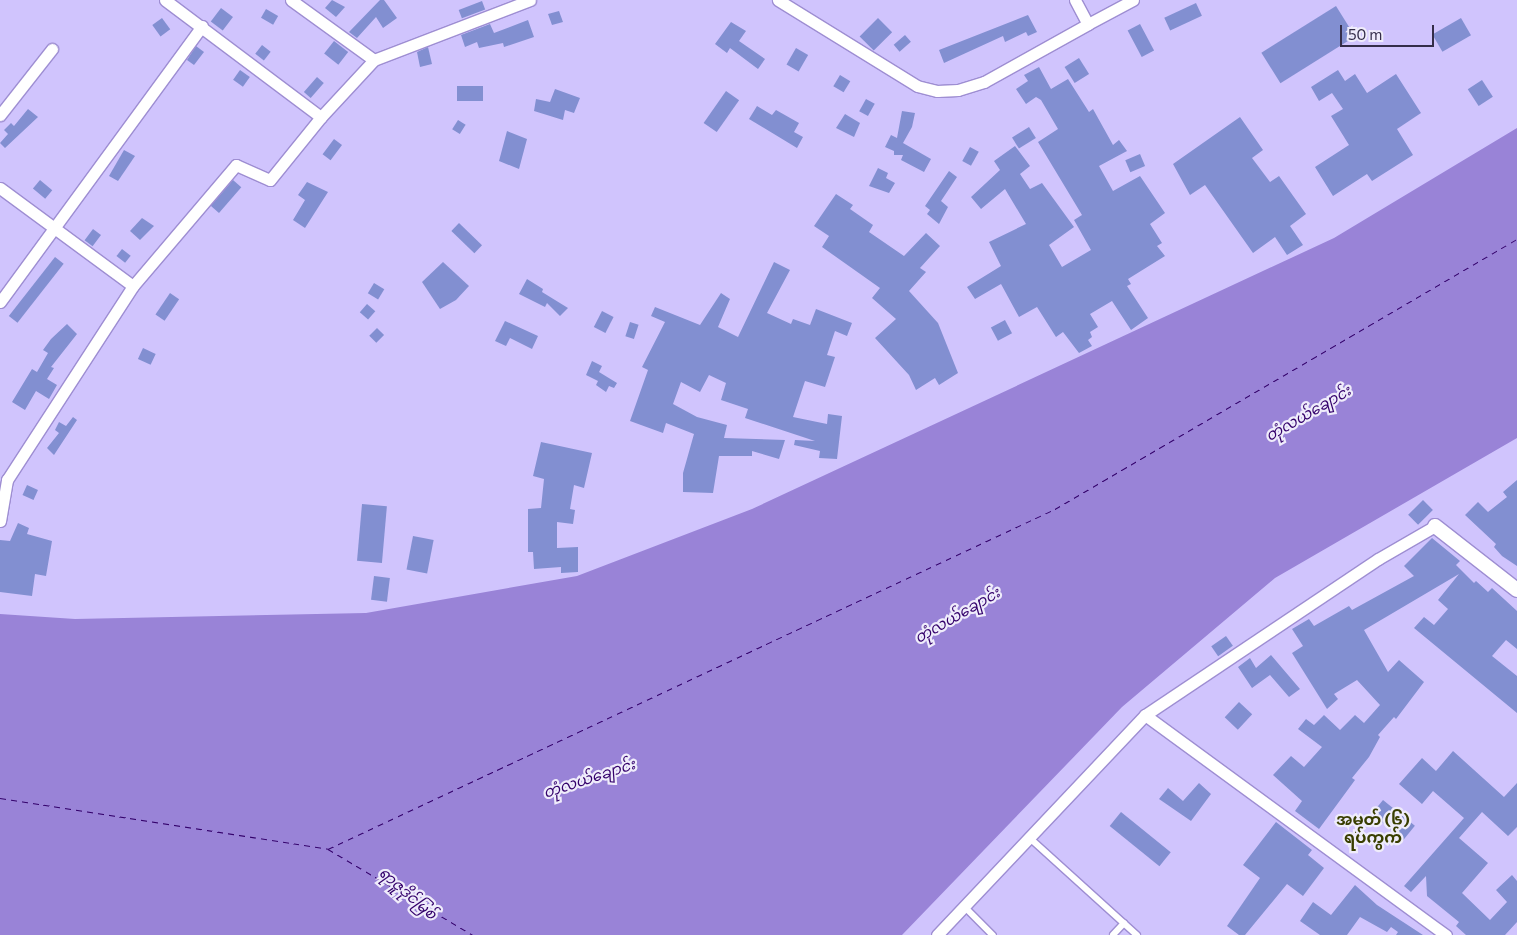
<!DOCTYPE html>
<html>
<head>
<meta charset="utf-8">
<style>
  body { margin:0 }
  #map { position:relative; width:1517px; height:935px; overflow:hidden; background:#d0c4fd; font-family:Commissioner,"Noto Sans Myanmar",sans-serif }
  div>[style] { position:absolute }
  .water>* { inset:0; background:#9983d7 }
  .ferry>* { height:1px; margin-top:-0.5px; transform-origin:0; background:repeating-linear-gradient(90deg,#33016b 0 6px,transparent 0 11px) }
  .building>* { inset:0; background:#828fd1; transform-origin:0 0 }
  .roads { filter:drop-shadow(1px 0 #9e8ed2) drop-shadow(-1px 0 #9e8ed2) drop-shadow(0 1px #9e8ed2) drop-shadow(0 -1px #9e8ed2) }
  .service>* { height:5.5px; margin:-2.75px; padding:0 2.75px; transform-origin:2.75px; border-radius:2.75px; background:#fff }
  .minor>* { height:11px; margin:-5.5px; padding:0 5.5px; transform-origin:5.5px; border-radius:5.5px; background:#fff }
  .tertiary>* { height:14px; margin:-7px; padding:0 7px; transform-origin:7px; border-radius:7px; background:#fff }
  span { translate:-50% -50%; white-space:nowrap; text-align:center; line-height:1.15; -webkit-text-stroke:4.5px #efecfb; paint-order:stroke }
  .water-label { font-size:15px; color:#33016b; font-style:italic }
  .quarter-label { font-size:16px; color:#393e00; font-weight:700 }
  .scale { position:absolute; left:1340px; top:25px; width:94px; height:22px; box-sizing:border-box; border:2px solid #342d49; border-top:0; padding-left:6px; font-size:15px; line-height:18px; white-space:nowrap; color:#342d49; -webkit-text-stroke:4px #efecfb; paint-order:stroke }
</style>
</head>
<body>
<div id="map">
  <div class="water">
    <div style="clip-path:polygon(1517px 128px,1517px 438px,1275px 578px,1122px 707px,902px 935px,0 935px,0 614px,75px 619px,366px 613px,577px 576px,752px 509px,1334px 238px)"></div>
  </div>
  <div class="ferry">
    <div style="left:0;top:798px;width:332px;rotate:8.8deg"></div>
    <div style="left:328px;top:849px;width:169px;rotate:30.7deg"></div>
    <div style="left:328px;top:849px;width:803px;rotate:-25.06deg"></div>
    <div style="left:1055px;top:509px;width:535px;rotate:-30.3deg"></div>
  </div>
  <div class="building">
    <div style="clip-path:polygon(332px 0,345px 7px,336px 17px,325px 8px)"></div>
    <div style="clip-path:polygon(380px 0,384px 0,397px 18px,383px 28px,376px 17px,357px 38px,349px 32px)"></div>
    <div style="left:482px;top:1px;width:9px;height:25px;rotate:69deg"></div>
    <div style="left:1196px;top:3px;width:14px;height:35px;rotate:65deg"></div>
    <div style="left:1336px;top:6px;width:36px;height:88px;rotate:58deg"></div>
    <div style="left:221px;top:8px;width:15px;height:17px;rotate:37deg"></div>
    <div style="left:266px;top:9px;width:14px;height:10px;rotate:30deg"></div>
    <div style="clip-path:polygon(559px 11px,563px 22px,552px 25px,548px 14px)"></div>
    <div style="clip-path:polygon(1028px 15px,1037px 32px,1028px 36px,1026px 32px,1005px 42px,1003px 36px,944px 63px,939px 50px)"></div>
    <div style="left:162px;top:18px;width:14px;height:12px;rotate:54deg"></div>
    <div style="left:878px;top:18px;width:20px;height:26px;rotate:45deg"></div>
    <div style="left:1461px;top:18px;width:20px;height:33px;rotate:60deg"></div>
    <div style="clip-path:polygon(528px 20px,534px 37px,504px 47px,503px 43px,479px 48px,477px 42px,465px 47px,461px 35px,490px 24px,494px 33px)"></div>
    <div style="clip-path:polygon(731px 22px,746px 31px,739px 41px,765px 59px,758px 69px,730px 48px,727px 53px,715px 44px)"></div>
    <div style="left:1140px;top:24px;width:30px;height:14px;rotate:62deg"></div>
    <div style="left:905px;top:35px;width:9px;height:15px;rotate:49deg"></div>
    <div style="left:334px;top:41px;width:18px;height:16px;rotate:38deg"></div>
    <div style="left:262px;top:45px;width:11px;height:11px;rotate:38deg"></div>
    <div style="clip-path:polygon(196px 46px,204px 52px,194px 65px,187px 60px)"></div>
    <div style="clip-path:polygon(428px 47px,432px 64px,420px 67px,417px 52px)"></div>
    <div style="left:796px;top:48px;width:14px;height:19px;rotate:30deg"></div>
    <div style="left:1079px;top:58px;width:19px;height:17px;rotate:58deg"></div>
    <div style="clip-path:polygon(1039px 67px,1051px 89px,1068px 79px,1089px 112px,1093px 109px,1113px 145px,1119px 140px,1127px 151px,1099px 166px,1113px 191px,1140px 176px,1165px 213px,1150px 224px,1162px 243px,1157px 246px,1165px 256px,1128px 279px,1131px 284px,1127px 286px,1148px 318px,1131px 330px,1112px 301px,1090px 314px,1098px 327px,1090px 332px,1092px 337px,1088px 340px,1092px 346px,1079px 353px,1063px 332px,1056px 337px,1037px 307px,1019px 317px,1001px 284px,975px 299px,967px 287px,1001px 266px,989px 242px,1026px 224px,1005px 189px,981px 209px,971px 197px,1000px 170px,994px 161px,1015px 146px,1030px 166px,1020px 174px,1030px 189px,1042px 183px,1074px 227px,1049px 245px,1062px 267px,1091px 250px,1074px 220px,1082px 215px,1038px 142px,1058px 129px,1041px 100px,1036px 97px,1026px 104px,1016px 89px,1028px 81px,1024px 75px)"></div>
    <div style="left:240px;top:70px;width:12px;height:12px;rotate:35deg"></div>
    <div style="clip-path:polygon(1338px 70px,1345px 81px,1355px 74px,1367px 93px,1396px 74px,1421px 113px,1397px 129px,1413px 155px,1372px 181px,1367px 174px,1333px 196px,1315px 167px,1349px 145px,1331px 116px,1343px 109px,1332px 93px,1319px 101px,1311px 87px)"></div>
    <div style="left:840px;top:75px;width:12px;height:13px;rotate:31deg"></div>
    <div style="left:317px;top:77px;width:9px;height:20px;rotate:41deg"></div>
    <div style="left:1482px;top:80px;width:20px;height:17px;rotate:57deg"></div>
    <div style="left:457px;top:86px;width:26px;height:15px"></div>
    <div style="clip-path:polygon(555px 89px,580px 98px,574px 113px,565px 110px,563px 120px,534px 111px,536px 99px,550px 102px)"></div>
    <div style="left:726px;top:91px;width:16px;height:39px;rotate:35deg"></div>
    <div style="left:866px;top:99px;width:10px;height:14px;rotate:29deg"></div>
    <div style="clip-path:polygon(757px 106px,772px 115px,776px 110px,799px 123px,794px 132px,803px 137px,797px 148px,749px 119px)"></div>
    <div style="clip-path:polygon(28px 109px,38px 117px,5px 148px,0 143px,8px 134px,4px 130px,11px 123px,14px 126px)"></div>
    <div style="clip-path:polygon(902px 111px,915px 113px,912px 127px,903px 143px,931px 159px,924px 172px,901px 160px,903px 155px,894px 155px,894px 151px,885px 147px,891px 135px,897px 138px)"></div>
    <div style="clip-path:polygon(845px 114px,860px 123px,854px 137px,836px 128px)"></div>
    <div style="clip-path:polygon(1240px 117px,1263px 150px,1252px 158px,1270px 182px,1279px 176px,1306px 214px,1290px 226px,1303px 245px,1287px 255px,1275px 237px,1253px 253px,1205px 185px,1190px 195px,1173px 164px)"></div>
    <div style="left:458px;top:120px;width:9px;height:11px;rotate:32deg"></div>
    <div style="left:1029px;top:127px;width:13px;height:20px;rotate:58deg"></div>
    <div style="clip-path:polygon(507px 131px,527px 139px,519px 169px,499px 161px)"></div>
    <div style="left:334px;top:139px;width:10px;height:19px;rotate:37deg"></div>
    <div style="left:970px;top:147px;width:10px;height:16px;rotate:29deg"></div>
    <div style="clip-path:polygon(124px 150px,135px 156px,118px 181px,109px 176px)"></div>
    <div style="left:1140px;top:154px;width:13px;height:16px;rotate:67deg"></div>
    <div style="clip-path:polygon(878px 168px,888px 173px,886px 178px,895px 183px,889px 193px,869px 186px)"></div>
    <div style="clip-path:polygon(949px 171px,957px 177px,941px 201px,948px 207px,939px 224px,927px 214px,930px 210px,925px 206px)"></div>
    <div style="left:40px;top:180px;width:16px;height:11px;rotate:40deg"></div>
    <div style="left:233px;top:180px;width:11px;height:34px;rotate:41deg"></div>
    <div style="clip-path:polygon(307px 182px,328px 192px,305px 228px,293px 220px,305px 200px,298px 195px)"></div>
    <div style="clip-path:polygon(836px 194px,853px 205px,850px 209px,873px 225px,869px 232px,904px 256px,926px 233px,940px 246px,920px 268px,926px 272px,909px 291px,938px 323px,958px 373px,939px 385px,935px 378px,916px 390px,909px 375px,875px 338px,896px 319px,872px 298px,880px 288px,822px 247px,829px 236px,814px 226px)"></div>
    <div style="clip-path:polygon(142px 218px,154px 226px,140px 240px,130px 231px)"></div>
    <div style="left:459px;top:223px;width:32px;height:11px;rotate:44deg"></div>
    <div style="left:93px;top:229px;width:10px;height:14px;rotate:37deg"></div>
    <div style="left:122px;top:249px;width:11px;height:9px;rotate:38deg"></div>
    <div style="left:55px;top:257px;width:11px;height:75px;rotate:38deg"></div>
    <div style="clip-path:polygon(443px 262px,469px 286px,456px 300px,440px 309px,422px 282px)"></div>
    <div style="clip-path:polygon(774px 262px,790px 270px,767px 313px,791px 324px,793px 319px,810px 325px,816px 309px,852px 323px,847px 336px,835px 331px,827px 355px,835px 357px,825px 387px,805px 381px,793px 417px,827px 424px,828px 414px,842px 416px,837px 459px,819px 458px,820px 451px,794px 445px,795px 440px,815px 441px,745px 418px,748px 409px,721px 400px,726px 383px,709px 375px,700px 392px,681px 382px,673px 404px,697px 417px,727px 425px,724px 438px,785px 440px,779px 459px,752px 451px,752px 456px,719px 456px,713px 493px,683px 492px,683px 473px,694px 434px,666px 423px,663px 433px,630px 421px,648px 370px,642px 367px,665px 322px,651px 316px,655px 307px,700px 325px,721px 293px,730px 299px,718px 327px,738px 337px)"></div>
    <div style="clip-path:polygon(527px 279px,543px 289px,542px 292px,568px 308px,560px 316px,547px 303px,545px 307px,519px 294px)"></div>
    <div style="left:374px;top:283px;width:12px;height:12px;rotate:31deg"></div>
    <div style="left:170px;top:293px;width:11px;height:26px;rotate:34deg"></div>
    <div style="left:367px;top:304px;width:11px;height:11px;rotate:41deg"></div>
    <div style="left:602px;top:311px;width:13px;height:18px;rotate:27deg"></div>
    <div style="left:1005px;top:320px;width:15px;height:16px;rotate:62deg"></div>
    <div style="clip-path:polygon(505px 321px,538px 336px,532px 349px,510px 338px,506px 346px,495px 341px)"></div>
    <div style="left:630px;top:322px;width:9px;height:15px;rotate:18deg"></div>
    <div style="clip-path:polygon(67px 324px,77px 334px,51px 367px,54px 368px,47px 379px,57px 385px,49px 399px,36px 391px,25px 410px,12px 402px,32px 369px,37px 372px,48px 353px,43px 350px,51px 339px)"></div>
    <div style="left:377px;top:328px;width:10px;height:11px;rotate:45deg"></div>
    <div style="left:143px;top:348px;width:14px;height:12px;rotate:25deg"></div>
    <div style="clip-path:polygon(592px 361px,602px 366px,599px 372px,617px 383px,614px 388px,609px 386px,606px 392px,596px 385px,598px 381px,586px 375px)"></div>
    <div style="clip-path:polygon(73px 417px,77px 420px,54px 455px,47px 448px,59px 433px,55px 430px,59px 422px,66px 426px)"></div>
    <div style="clip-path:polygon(541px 442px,592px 453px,584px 488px,574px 485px,570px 509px,575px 510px,573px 524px,557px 522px,557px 548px,578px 547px,578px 572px,561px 573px,561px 567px,534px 569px,533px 552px,528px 552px,528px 509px,541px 508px,544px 479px,533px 476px)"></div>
    <div style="clip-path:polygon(1517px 480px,1517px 566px,1502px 556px,1494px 547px,1496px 544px,1465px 515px,1478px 502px,1488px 512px,1507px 497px,1503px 492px)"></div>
    <div style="left:27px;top:485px;width:12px;height:11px;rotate:24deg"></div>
    <div style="left:1423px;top:500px;width:14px;height:21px;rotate:45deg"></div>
    <div style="left:362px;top:504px;width:25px;height:57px;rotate:5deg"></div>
    <div style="clip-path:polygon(18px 523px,29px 528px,27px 534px,52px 541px,46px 576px,35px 574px,32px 596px,0 592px,0 540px,10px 541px)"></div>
    <div style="left:413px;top:536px;width:21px;height:34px;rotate:11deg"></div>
    <div style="clip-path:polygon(1432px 538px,1460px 561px,1456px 565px,1474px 583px,1476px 581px,1488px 592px,1492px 588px,1517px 611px,1517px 649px,1506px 640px,1492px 656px,1517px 676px,1517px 713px,1414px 628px,1424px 617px,1434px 625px,1448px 609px,1438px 600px,1459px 574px,1364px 630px,1388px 672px,1399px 660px,1424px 682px,1396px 719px,1394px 717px,1378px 735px,1380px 737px,1369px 757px,1352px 778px,1355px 780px,1319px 829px,1295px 811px,1302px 801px,1273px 775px,1291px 756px,1304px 767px,1322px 747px,1298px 729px,1306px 719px,1314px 725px,1324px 715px,1340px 730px,1355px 715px,1364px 723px,1380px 705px,1357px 680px,1334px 694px,1338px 699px,1327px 709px,1292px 653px,1303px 646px,1292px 629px,1309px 619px,1314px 626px,1349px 606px,1352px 610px,1414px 576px,1404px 566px)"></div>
    <div style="left:374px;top:576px;width:16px;height:24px;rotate:7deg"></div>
    <div style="left:1226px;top:636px;width:12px;height:18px;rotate:55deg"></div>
    <div style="clip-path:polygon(1271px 655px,1300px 689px,1289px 697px,1270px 675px,1252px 688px,1238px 667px,1250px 658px,1256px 668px)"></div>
    <div style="left:1239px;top:702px;width:18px;height:21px;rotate:43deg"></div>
    <div style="clip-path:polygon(1453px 751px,1504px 797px,1517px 783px,1517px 827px,1508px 836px,1482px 812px,1459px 838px,1488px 863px,1462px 893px,1490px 920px,1507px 902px,1496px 890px,1512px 875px,1517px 881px,1517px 922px,1505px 935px,1466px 935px,1456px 926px,1459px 922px,1427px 896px,1426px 876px,1411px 892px,1404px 886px,1464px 818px,1433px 791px,1422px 804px,1399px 784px,1422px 758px,1436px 771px)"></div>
    <div style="clip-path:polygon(1199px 783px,1211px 794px,1191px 821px,1159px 799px,1168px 788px,1183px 801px)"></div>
    <div style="left:1383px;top:800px;width:41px;height:18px;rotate:39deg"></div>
    <div style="left:1121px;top:812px;width:64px;height:18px;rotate:39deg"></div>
    <div style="clip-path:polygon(1276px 822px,1312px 850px,1308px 855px,1324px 868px,1303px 896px,1287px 884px,1245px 935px,1239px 935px,1227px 926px,1260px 878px,1243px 865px)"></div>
    <div style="clip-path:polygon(1355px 885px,1377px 905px,1423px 935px,1396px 935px,1398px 932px,1391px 927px,1387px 932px,1360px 917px,1347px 935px,1320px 935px,1300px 921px,1313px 902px,1331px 915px)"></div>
  </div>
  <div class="roads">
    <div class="service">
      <div style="left:1029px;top:837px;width:146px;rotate:42.2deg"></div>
      <div style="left:964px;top:906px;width:41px;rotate:45deg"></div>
      <div style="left:1113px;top:935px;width:16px;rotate:-47deg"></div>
    </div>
    <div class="minor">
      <div style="left:165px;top:0;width:195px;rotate:36.9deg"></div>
      <div style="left:291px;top:0;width:102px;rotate:35.9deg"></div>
      <div style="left:778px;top:0;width:163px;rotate:31.7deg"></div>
      <div style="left:917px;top:86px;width:21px;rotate:14deg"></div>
      <div style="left:937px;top:91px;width:21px;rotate:-3deg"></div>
      <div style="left:958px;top:90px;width:27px;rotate:-17deg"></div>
      <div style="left:984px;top:82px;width:119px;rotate:-29.1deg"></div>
      <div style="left:1075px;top:0;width:27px;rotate:62deg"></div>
      <div style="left:1088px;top:24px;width:51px;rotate:-28.1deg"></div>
      <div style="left:0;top:115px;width:84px;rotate:-51.8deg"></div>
      <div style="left:0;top:188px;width:165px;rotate:36.4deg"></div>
      <div style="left:0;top:302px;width:342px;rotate:-53.8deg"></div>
      <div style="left:0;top:521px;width:42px;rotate:-80.3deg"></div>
      <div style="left:7px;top:480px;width:231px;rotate:-57deg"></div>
      <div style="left:133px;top:286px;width:159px;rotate:-49.6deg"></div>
      <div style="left:236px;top:165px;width:37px;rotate:24deg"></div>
      <div style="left:270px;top:180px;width:81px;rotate:-51deg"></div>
      <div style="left:321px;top:117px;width:78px;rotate:-47.1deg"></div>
      <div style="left:374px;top:60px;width:167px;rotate:-21deg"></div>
      <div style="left:1145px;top:715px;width:373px;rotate:36.2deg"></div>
      <div style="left:937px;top:935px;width:303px;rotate:-46.6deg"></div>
      <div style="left:1145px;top:715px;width:280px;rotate:-33.8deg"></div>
      <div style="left:1378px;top:559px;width:66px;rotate:-30.1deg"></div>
    </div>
    <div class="tertiary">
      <div style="left:1435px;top:526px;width:104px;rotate:38deg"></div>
    </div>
  </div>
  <div class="water-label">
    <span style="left:1308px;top:413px;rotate:-30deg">တုံလယ်ချောင်း</span>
    <span style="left:957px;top:615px;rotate:-30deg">တုံလယ်ချောင်း</span>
    <span style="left:589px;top:778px;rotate:-18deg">တုံလယ်ချောင်း</span>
    <span style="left:408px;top:893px;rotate:41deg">ရာဇူဒိုင်မြစ်</span>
  </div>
  <div class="quarter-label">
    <span style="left:1373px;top:828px">အမှတ် (၆)<br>ရပ်ကွက်</span>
  </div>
  <div class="scale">50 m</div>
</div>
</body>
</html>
